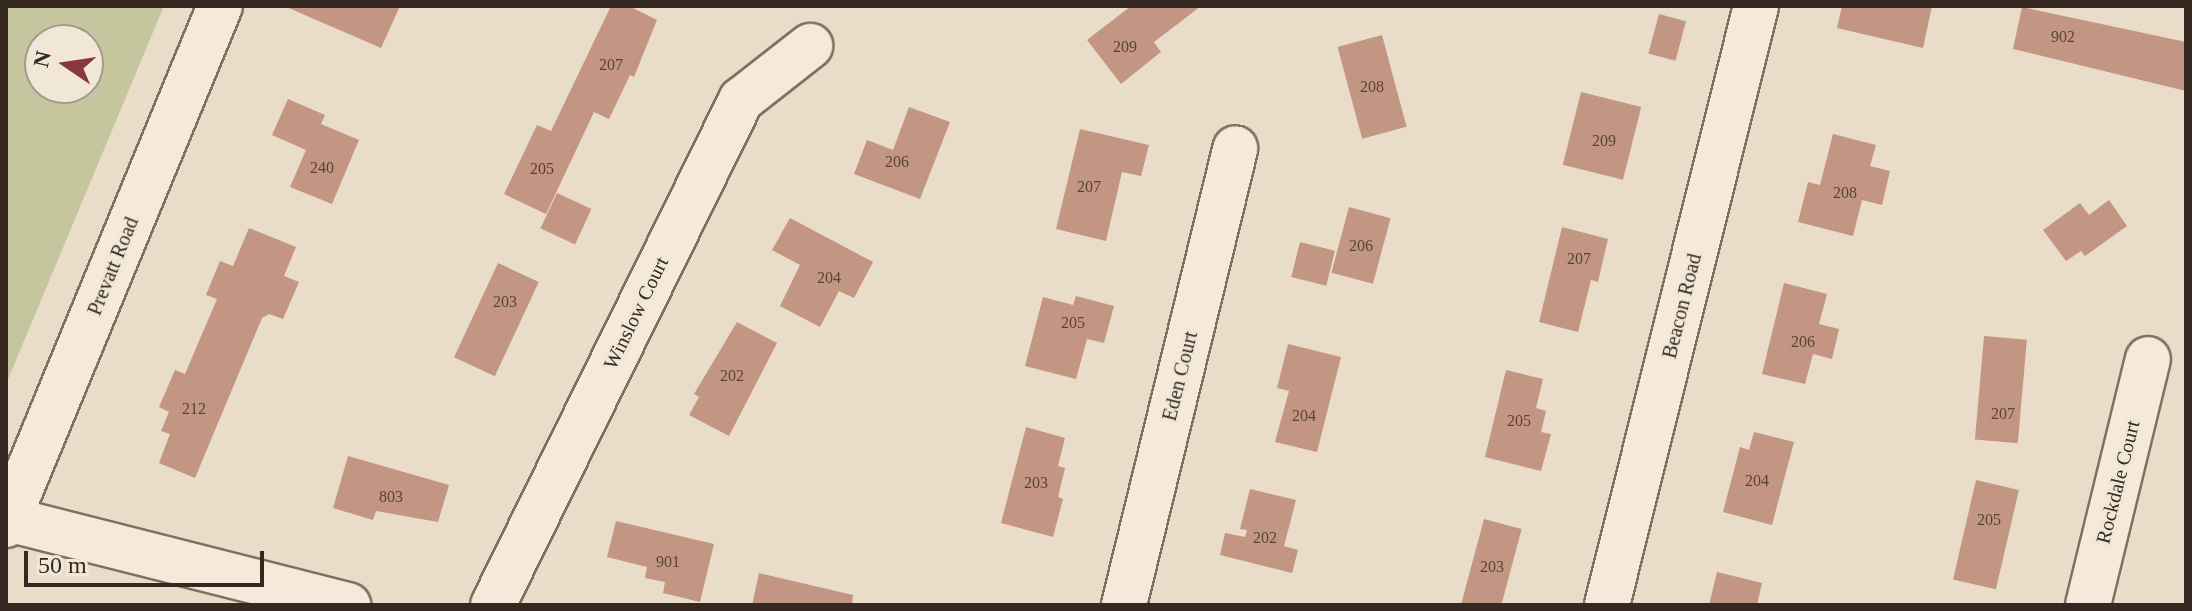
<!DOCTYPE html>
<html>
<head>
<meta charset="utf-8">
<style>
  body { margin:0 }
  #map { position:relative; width:2192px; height:611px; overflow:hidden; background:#e9dcc8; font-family:"Times New Roman",serif }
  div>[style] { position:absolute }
  .green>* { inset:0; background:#c5c69d }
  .building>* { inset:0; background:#c29682; transform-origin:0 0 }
  .roads { filter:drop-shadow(2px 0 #836e5f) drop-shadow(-2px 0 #836e5f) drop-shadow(0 2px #836e5f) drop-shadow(0 -2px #836e5f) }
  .minor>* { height:44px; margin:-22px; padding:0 22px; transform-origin:22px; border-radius:22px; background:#f5eada }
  span { translate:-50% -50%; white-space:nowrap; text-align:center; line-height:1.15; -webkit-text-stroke:6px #f1e7d6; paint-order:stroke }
  .number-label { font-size:16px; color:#584439 }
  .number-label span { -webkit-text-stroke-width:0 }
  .street-label { font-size:20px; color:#352821 }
  .frame { position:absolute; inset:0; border:8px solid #352821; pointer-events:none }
  .north { position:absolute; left:24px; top:24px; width:80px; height:80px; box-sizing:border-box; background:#f1e7d6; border:2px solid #a69b8e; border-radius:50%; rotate:283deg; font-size:22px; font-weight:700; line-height:32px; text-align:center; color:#352821 }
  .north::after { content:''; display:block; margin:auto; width:28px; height:36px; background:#8a363f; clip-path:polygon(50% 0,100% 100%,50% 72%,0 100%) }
  .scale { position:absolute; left:24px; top:551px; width:240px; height:36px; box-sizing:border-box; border:4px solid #352821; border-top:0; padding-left:10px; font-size:24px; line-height:28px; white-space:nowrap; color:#352821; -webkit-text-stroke:6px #f1e7d6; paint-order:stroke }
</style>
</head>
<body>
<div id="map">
  <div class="green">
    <div style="clip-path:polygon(evenodd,6px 6px,164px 6px,6px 384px,6px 6px,40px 40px,88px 40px,88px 88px,40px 88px,40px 40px)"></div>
  </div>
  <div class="building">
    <div style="clip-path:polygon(284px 6px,400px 6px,381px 48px)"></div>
    <div style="clip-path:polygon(611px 6px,629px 6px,657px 20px,634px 77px,630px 75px,609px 119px,594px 112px,546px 214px,504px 194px,537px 125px,551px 131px)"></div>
    <div style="clip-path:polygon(1131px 6px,1201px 6px,1154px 42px,1161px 52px,1121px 84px,1087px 40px)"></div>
    <div style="clip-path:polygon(1842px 6px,1932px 6px,1923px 48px,1837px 28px)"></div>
    <div style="clip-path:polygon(2022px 7px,2186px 42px,2186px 91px,2013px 49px)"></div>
    <div style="left:1659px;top:14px;width:28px;height:41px;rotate:15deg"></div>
    <div style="left:1382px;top:35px;width:95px;height:46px;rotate:75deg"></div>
    <div style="left:1581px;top:92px;width:62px;height:75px;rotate:14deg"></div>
    <div style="clip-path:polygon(288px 99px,325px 115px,321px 124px,359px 140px,332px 204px,290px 187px,306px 150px,272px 135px)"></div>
    <div style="clip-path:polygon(909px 107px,950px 122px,920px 199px,854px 174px,867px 140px,893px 150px)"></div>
    <div style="clip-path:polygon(1080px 129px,1149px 145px,1141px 176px,1122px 172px,1106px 241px,1056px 229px)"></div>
    <div style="clip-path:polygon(1833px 134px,1876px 145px,1870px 166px,1890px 171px,1882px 205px,1862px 200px,1853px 236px,1798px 222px,1808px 182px,1820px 185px)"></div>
    <div style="left:557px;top:193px;width:38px;height:39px;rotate:25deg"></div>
    <div style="clip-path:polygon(2109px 200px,2127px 226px,2085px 256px,2081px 251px,2066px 261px,2043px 230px,2080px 203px,2089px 215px)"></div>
    <div style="left:1349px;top:207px;width:43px;height:68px;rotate:15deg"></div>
    <div style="clip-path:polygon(790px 218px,873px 262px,854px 298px,839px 291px,820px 327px,780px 306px,800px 265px,772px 250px)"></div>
    <div style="clip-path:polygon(1562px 227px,1608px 239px,1598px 282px,1591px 280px,1578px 332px,1539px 322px)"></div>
    <div style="clip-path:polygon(249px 228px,296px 247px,284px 276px,299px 282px,283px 319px,269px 314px,262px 318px,195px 478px,159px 463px,170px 434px,161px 431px,169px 412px,159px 407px,175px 370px,185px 374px,217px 299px,206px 295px,220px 261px,233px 266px)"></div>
    <div style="left:1300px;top:242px;width:36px;height:36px;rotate:14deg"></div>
    <div style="left:498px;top:263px;width:45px;height:104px;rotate:25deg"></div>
    <div style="clip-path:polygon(1784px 283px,1827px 294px,1819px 324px,1839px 329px,1832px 359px,1813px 354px,1805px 384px,1762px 374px)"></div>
    <div style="clip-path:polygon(1076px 296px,1114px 306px,1104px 343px,1087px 339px,1076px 379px,1025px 366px,1043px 297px,1073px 305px)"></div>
    <div style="clip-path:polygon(737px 322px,777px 343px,729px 436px,689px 415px,699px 397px,694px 394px)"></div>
    <div style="left:1984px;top:336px;width:43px;height:104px;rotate:5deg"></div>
    <div style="clip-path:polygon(1288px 344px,1341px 357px,1317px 452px,1275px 442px,1289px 391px,1277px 388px)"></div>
    <div style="clip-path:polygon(1506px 370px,1543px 379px,1536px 408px,1546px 411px,1541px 432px,1551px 434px,1541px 471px,1485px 457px)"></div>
    <div style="clip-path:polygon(1026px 427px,1065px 438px,1058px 466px,1065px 468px,1058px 497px,1063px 499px,1053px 537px,1001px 523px)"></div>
    <div style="clip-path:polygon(1754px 432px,1794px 442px,1772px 525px,1723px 512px,1740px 447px,1749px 450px)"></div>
    <div style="clip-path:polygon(348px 456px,449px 485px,438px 522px,376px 511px,373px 520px,333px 508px)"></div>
    <div style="left:1976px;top:480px;width:44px;height:102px;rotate:13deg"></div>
    <div style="clip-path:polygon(1250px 489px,1296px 500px,1284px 546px,1298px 550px,1292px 573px,1220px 555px,1225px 533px,1245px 537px,1247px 530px,1240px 529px)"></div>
    <div style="left:1484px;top:519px;width:39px;height:89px;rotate:15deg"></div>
    <div style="clip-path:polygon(616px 521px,714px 544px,700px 602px,663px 593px,665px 582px,645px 578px,647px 567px,607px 557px)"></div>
    <div style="clip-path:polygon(1717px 572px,1762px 583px,1757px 605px,1709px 605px)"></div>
    <div style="clip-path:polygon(759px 573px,853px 595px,852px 605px,752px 605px)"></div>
  </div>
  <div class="roads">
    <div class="minor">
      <div style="left:8px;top:519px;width:351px;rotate:14.2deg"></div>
      <div style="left:6px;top:525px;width:561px;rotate:-67.59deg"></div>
      <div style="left:493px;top:605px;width:563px;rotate:-63.84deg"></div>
      <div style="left:741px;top:100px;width:88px;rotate:-38deg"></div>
      <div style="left:1124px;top:605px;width:470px;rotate:-76.3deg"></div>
      <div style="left:1607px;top:605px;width:617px;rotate:-76.03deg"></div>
      <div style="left:2088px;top:605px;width:253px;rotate:-76.3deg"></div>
    </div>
  </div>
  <div class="number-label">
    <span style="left:2063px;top:37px">902</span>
    <span style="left:1125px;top:47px">209</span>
    <span style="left:611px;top:65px">207</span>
    <span style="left:1372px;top:87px">208</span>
    <span style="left:1604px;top:141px">209</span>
    <span style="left:897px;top:162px">206</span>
    <span style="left:322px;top:168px">240</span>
    <span style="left:542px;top:169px">205</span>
    <span style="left:1089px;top:187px">207</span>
    <span style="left:1845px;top:193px">208</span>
    <span style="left:1361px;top:246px">206</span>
    <span style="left:1579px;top:259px">207</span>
    <span style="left:829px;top:278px">204</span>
    <span style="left:505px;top:302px">203</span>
    <span style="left:1073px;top:323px">205</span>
    <span style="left:1803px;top:342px">206</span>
    <span style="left:732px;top:376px">202</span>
    <span style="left:194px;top:409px">212</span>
    <span style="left:2003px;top:414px">207</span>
    <span style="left:1304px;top:416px">204</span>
    <span style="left:1519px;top:421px">205</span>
    <span style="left:1757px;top:481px">204</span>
    <span style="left:1036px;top:483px">203</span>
    <span style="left:391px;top:497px">803</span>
    <span style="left:1989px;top:520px">205</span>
    <span style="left:1265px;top:538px">202</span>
    <span style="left:668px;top:562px">901</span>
    <span style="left:1492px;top:567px">203</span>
  </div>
  <div class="street-label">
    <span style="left:113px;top:266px;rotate:-68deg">Prevatt Road</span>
    <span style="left:1682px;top:306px;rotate:-76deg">Beacon Road</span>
    <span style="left:636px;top:313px;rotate:-64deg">Winslow Court</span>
    <span style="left:1180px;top:376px;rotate:-76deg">Eden Court</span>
    <span style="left:2118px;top:482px;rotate:-76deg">Rockdale Court</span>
  </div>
  <div class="frame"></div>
  <div class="north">N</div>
  <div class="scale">50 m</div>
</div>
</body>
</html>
